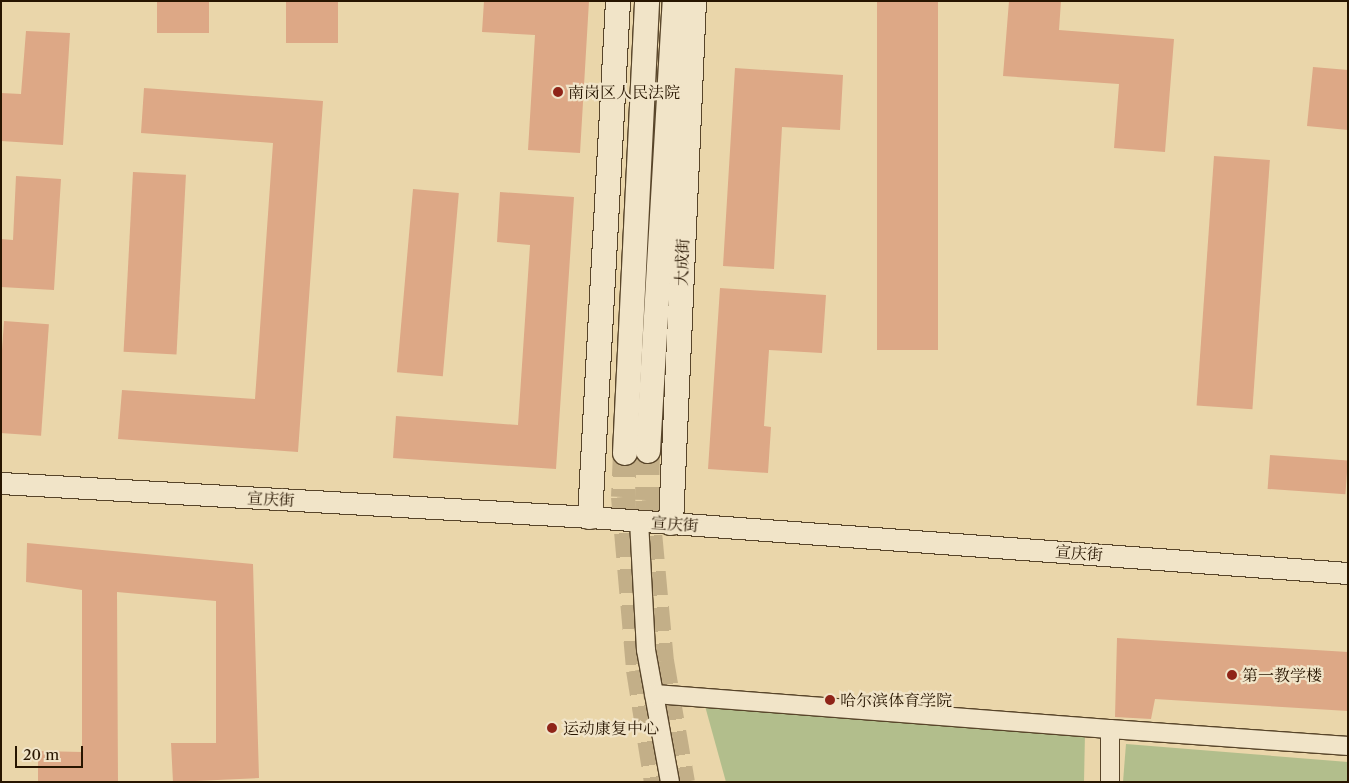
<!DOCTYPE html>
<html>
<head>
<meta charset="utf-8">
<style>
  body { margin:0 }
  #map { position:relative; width:1349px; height:783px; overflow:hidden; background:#ead6aa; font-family:"Libre Caslon Text","Noto Serif SC",serif }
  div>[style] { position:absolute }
  .green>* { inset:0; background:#b2be8c }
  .building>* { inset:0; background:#dda886; transform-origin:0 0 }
  .secondary-tunnel>* { height:24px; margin-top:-12px; transform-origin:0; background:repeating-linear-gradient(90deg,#c3af88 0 24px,transparent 0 36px) }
  .roads { filter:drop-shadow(1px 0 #58452a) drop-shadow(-1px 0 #58452a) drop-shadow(0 1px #58452a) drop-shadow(0 -1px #58452a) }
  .minor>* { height:18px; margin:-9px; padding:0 9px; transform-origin:9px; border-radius:9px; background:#f1e4c8 }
  .tertiary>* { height:21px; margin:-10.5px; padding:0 10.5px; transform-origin:10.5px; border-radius:10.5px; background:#f1e4c8 }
  .secondary>* { height:24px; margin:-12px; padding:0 12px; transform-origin:12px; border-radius:12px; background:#f1e4c8 }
  .dots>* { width:14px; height:14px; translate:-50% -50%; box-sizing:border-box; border:2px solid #f1e4c8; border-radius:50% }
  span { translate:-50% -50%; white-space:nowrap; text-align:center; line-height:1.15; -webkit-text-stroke:4.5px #f1e4c8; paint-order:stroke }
  .poi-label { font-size:16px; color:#271500 }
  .left { translate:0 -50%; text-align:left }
  .street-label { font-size:16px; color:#271500 }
  .frame { position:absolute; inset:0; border:2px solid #271500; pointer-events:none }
  .scale { position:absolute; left:15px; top:746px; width:68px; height:22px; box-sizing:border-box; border:2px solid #271500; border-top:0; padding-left:6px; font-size:15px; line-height:18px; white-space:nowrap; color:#271500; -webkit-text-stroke:4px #f1e4c8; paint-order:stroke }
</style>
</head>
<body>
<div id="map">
  <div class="green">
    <div style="clip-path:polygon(705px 706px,1085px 733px,1084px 782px,726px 782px)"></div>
    <div style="clip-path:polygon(1126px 744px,1348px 762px,1348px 782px,1123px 782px)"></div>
  </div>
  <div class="building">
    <div style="left:157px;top:1px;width:52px;height:32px"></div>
    <div style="left:286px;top:1px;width:52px;height:42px"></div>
    <div style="clip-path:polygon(484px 1px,589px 1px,580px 153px,528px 150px,535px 35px,482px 32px)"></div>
    <div style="left:877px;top:1px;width:61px;height:349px"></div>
    <div style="clip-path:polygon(1009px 1px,1061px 1px,1059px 30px,1174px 39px,1165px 152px,1114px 148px,1119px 84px,1003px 76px)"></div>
    <div style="clip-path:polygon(26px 31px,70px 33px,63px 145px,1px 141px,1px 93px,21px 94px)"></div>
    <div style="clip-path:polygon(1313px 67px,1348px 70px,1348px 130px,1307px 126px)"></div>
    <div style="clip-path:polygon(735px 68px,843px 75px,840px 130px,782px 127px,774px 269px,723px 266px)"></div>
    <div style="clip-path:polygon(144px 88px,323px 101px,298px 452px,118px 439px,122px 390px,255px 399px,273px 143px,141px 133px)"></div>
    <div style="left:1214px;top:156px;width:56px;height:250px;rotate:4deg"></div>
    <div style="left:133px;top:172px;width:53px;height:180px;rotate:3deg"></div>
    <div style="clip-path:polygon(16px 176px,61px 179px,54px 290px,1px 287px,1px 239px,13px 240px)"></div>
    <div style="left:413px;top:189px;width:46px;height:184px;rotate:5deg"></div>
    <div style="clip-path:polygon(500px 192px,574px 197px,556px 469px,393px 458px,396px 416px,518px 425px,530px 245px,497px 242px)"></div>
    <div style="clip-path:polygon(720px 288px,826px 295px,822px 353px,769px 350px,764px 426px,771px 427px,768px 473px,708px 469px)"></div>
    <div style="left:4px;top:321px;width:45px;height:112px;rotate:4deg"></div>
    <div style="left:1270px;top:455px;width:78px;height:34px;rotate:4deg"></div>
    <div style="clip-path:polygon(27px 543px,253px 564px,259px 778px,173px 782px,171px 743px,216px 743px,216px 601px,117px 592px,118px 782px,38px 782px,38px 751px,82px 752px,82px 590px,26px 582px)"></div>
    <div style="clip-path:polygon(1117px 638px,1348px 652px,1348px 711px,1155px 699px,1151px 719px,1115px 717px)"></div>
  </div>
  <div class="secondary-tunnel">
    <div style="left:648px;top:451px;width:49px;rotate:91.2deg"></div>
    <div style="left:647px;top:500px;width:162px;rotate:84.7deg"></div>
    <div style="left:662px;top:661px;width:123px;rotate:80.2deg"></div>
    <div style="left:625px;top:453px;width:44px;rotate:92.6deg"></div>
    <div style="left:623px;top:497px;width:174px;rotate:85deg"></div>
    <div style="left:638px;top:670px;width:113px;rotate:80.9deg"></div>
  </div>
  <div class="roads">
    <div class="minor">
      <div style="left:639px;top:521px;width:129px;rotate:86.9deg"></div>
      <div style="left:646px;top:650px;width:134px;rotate:79.7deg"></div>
      <div style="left:654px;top:694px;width:457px;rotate:4.4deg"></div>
      <div style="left:1110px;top:729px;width:53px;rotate:90deg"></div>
      <div style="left:1110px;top:729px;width:239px;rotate:4.1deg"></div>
    </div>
    <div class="tertiary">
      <div style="left:1px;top:483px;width:590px;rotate:3.3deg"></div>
      <div style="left:590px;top:517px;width:760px;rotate:4.23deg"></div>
    </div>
    <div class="secondary">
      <div style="left:648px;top:451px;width:451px;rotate:-86.6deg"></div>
      <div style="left:625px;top:453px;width:453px;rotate:-87.2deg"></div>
      <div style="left:590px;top:517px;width:517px;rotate:-86.89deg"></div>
      <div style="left:671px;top:523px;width:523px;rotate:-87.48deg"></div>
    </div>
  </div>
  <div class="dots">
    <div style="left:558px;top:92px;background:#8f2418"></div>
    <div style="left:1232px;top:675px;background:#8f2418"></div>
    <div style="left:830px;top:700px;background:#8f2418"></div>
    <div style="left:552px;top:728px;background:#8f2418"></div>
  </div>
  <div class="poi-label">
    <span class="left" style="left:568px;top:92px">南岗区人民法院</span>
    <span class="left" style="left:1242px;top:675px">第一教学楼</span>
    <span class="left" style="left:840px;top:700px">哈尔滨体育学院</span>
    <span class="left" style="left:563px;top:728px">运动康复中心</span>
  </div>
  <div class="street-label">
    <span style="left:682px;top:262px;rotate:-88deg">大成街</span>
    <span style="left:271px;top:499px;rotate:3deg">宣庆街</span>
    <span style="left:675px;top:524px;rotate:4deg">宣庆街</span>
    <span style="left:1079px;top:553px;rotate:4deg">宣庆街</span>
  </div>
  <div class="frame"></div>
  <div class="scale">20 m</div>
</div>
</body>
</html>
